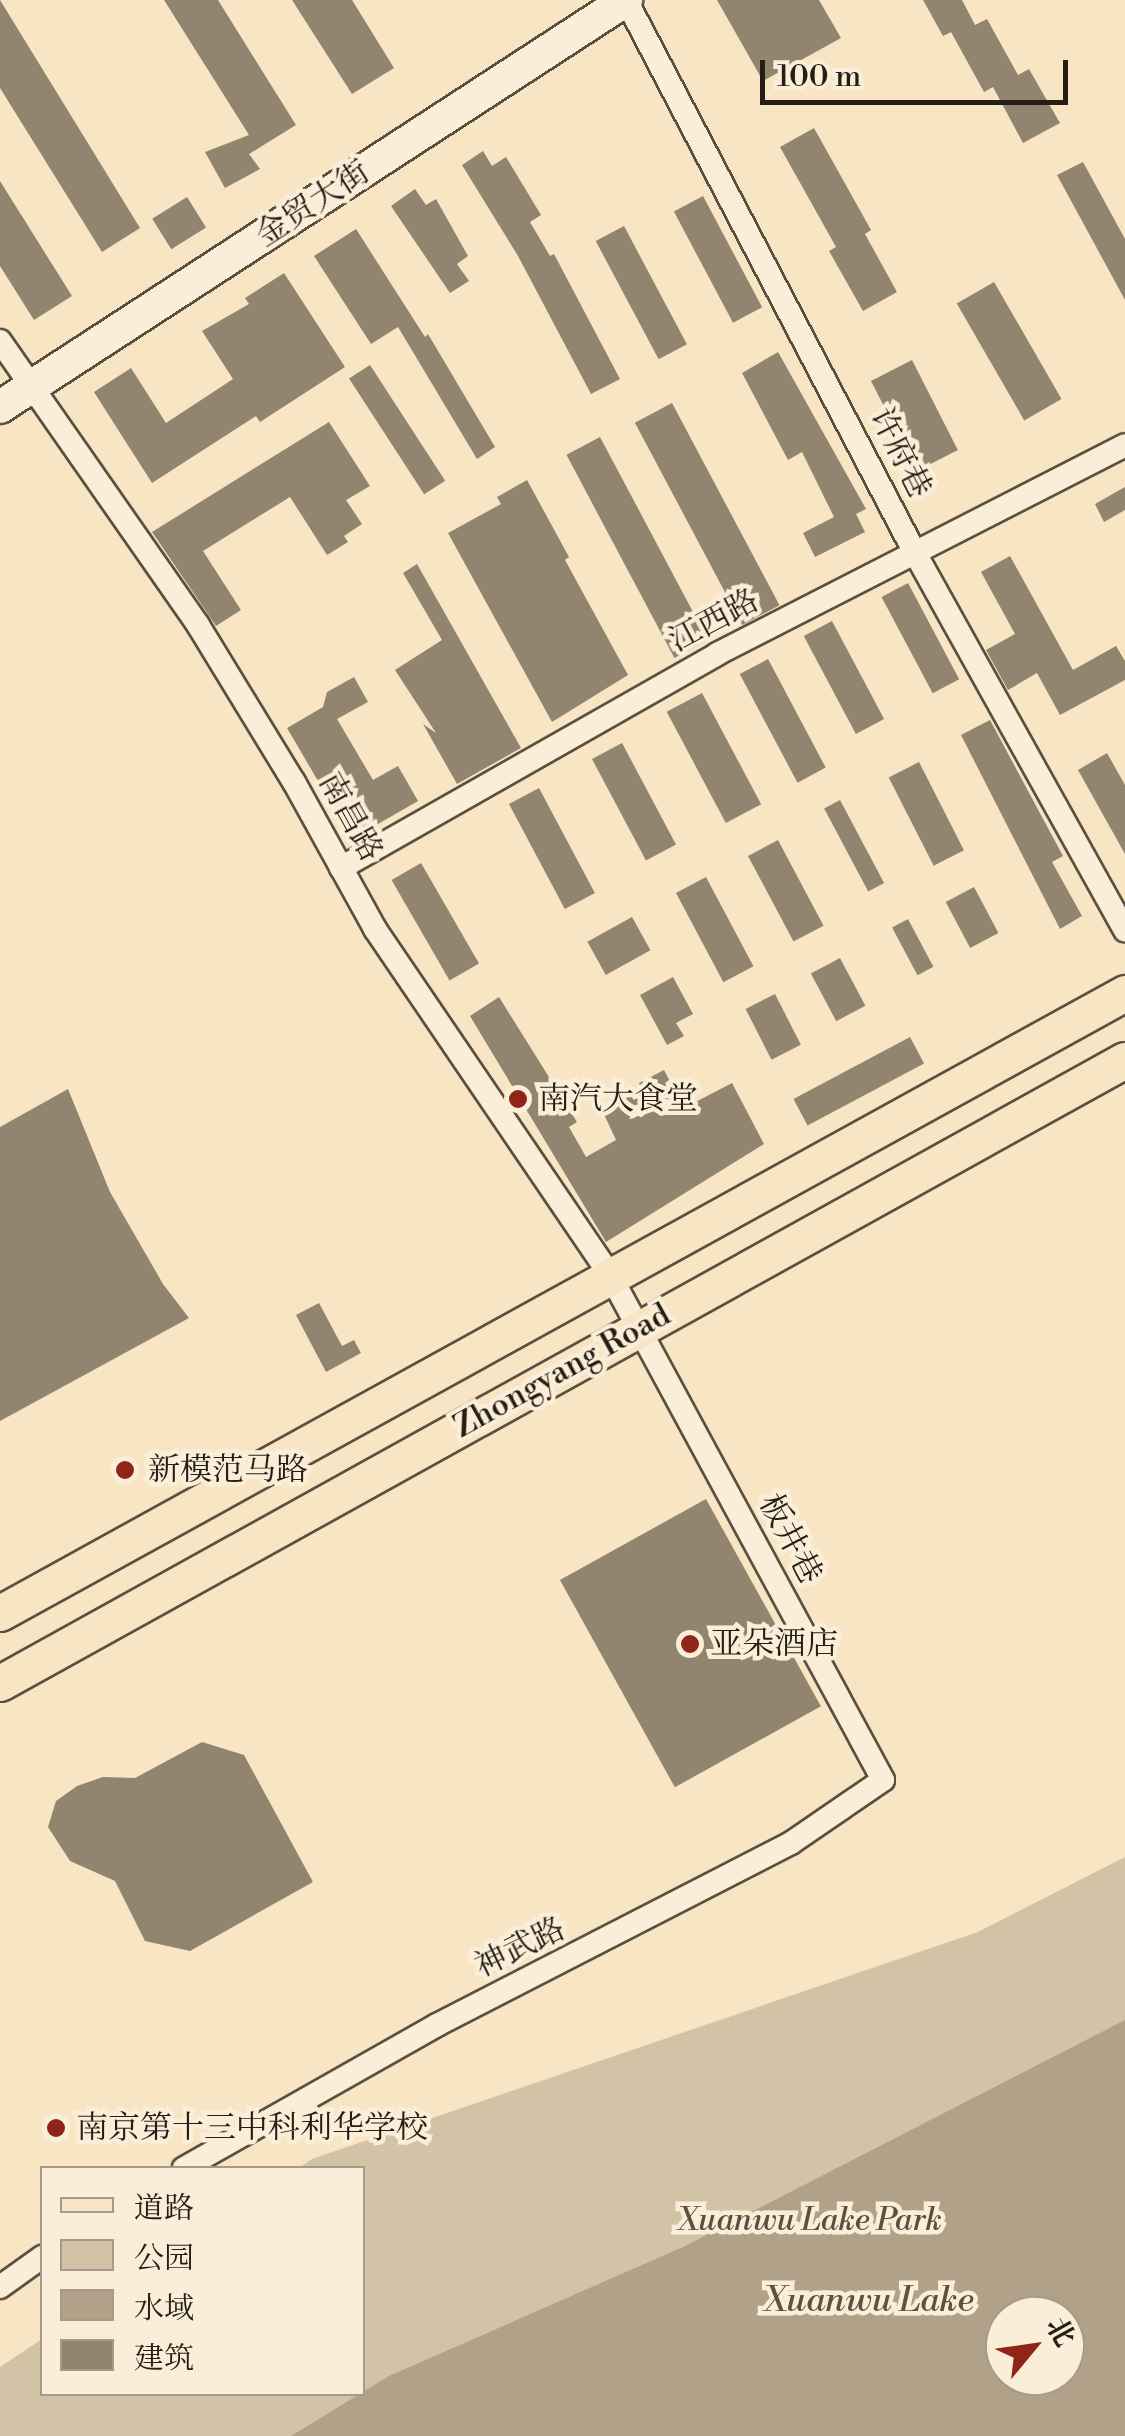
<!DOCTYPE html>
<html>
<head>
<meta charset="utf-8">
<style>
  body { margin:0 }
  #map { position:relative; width:1125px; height:2436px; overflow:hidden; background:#f7e5c4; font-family:"Libre Bodoni","Noto Serif SC",serif }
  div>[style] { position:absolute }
  .green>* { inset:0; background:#d3c3a6 }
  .water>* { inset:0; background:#b0a188 }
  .building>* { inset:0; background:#928570; transform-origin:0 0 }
  .roads { filter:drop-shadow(2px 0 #5a5040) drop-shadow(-2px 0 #5a5040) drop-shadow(0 2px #5a5040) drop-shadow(0 -2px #5a5040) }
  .street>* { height:22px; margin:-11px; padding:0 11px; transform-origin:11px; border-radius:11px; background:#faeed9 }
  .secondary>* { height:32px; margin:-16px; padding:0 16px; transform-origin:16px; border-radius:16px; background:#faeed9 }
  .primary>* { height:35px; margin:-17.5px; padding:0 17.5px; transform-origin:17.5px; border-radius:17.5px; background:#f7e5c4 }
  .dots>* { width:28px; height:28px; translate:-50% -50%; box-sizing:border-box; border:5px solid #faeed9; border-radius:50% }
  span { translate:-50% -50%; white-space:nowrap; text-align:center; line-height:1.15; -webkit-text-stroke:9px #faeed9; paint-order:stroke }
  .street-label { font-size:32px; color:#251e14 }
  .poi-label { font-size:32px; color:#251e14 }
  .left { translate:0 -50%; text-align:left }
  .park-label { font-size:32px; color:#595040; font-style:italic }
  .water-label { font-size:35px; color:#5d5242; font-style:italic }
  .legend { position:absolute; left:40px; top:2166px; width:325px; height:230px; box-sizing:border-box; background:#faeed9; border:2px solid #a59b8a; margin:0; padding:12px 18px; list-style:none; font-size:30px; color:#251e14 }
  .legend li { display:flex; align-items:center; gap:20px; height:50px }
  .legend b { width:50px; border:2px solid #a59b8a }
  .north { position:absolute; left:985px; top:2296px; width:100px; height:100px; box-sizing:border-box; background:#faeed9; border:2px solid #a59b8a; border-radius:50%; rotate:61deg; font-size:28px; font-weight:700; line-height:40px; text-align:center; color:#251e14 }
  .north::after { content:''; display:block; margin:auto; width:35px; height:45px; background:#8f2418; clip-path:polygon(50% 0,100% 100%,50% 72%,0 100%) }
  .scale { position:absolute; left:760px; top:60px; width:308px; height:45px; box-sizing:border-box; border:5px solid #251e14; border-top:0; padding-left:12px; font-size:30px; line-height:35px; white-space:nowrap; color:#251e14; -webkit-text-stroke:8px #faeed9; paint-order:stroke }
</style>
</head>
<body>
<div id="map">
  <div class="green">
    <div style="clip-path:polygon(evenodd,1125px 1857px,1125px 2436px,0 2436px,0 2367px,42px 2339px,42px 2394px,362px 2394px,362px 2168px,299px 2168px,312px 2159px,978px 1932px,1125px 1857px,1005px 2316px,1065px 2316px,1065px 2376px,1005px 2376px,1005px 2316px)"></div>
  </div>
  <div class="water">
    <div style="clip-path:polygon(evenodd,1125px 2020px,1125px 2436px,291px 2436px,389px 2376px,683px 2247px,1125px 2020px,1005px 2316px,1065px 2316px,1065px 2376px,1005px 2376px,1005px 2316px)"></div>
  </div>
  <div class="building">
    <div style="clip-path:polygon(0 0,140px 228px,102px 252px,0 88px)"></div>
    <div style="clip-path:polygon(164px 0,218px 0,296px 125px,249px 154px,260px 169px,225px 188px,205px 152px,249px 135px)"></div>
    <div style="clip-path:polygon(292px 0,352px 0,394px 68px,352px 94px)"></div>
    <div style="clip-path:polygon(717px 0,819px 0,841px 38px,763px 81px)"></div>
    <div style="clip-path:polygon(923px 0,962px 0,975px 25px,987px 19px,1018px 75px,1029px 69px,1060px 123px,1023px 143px,993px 87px,984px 92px,951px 32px,943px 36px)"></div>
    <div style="clip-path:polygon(814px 128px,871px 230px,865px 234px,897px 292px,863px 311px,829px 251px,836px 247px,780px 147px)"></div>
    <div style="clip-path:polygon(483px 151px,492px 166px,506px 157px,541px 215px,530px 222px,550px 256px,554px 254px,620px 379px,591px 394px,518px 256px,462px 165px)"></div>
    <div style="clip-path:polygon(1083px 162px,1125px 239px,1125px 300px,1057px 175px)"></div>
    <div style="clip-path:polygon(0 181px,72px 296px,34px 320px,0 266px)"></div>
    <div style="clip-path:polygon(415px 189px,426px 205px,436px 199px,468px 256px,457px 264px,469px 281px,450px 293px,391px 206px)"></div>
    <div style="left:703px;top:196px;width:126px;height:33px;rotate:62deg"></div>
    <div style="left:187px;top:197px;width:36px;height:41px;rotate:58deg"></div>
    <div style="left:624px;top:226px;width:134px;height:32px;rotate:62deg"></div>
    <div style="clip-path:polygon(356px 229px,425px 337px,428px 334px,495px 447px,477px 459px,398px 327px,371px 344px,314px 256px)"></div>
    <div style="clip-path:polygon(284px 273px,345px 367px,260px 422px,256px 416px,152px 483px,94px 392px,131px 368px,166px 423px,233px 379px,202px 331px,249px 304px,245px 298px)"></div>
    <div style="left:994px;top:282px;width:135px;height:43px;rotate:60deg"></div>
    <div style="clip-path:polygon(778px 352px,866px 509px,856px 514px,865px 532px,815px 557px,803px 533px,834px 517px,802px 452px,788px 460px,742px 373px)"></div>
    <div style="left:912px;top:360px;width:101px;height:46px;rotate:63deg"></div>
    <div style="left:370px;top:365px;width:138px;height:25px;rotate:57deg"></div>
    <div style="left:672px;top:403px;width:229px;height:42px;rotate:62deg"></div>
    <div style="clip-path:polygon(329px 422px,370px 486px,346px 500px,362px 524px,344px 536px,348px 542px,327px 555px,290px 497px,203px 551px,241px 610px,216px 626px,152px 532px)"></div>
    <div style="left:600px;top:437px;width:230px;height:38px;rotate:62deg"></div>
    <div style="clip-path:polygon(527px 480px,569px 557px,565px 560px,628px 675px,552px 722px,448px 533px,501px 504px,497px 497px)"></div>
    <div style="clip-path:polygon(1125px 487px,1125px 510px,1104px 522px,1095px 504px)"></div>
    <div style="clip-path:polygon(1010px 556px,1073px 670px,1116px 646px,1125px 661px,1125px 680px,1060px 715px,1037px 673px,1008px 690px,986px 650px,1015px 634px,981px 572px)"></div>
    <div style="clip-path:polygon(417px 564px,521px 748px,457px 784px,423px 724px,436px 733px,395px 670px,442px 640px,403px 573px)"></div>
    <div style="left:908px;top:583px;width:109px;height:30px;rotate:62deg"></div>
    <div style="left:832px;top:621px;width:111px;height:32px;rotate:62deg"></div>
    <div style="left:768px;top:659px;width:123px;height:32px;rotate:62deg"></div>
    <div style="clip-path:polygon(354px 677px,368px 702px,337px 719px,373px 780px,398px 766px,418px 801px,352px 839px,287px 728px,323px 707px,327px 692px)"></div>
    <div style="left:702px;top:693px;width:126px;height:40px;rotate:62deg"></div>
    <div style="clip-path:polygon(990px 720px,1063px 856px,1052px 862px,1082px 916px,1060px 929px,961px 735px)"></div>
    <div style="left:622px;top:743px;width:115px;height:34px;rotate:62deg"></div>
    <div style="clip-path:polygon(1107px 753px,1125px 785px,1125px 854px,1078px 770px)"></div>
    <div style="left:919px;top:762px;width:99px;height:34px;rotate:63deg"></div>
    <div style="left:539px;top:788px;width:119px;height:34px;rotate:62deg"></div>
    <div style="left:840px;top:800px;width:94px;height:18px;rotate:62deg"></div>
    <div style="left:778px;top:840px;width:97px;height:34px;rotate:62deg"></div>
    <div style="left:421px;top:863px;width:116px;height:34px;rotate:60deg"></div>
    <div style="left:706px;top:877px;width:101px;height:34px;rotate:62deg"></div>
    <div style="left:974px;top:887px;width:52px;height:32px;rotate:62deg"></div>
    <div style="left:632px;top:917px;width:38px;height:51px;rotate:61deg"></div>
    <div style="left:908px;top:919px;width:54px;height:18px;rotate:62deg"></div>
    <div style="left:840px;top:958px;width:54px;height:33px;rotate:62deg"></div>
    <div style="clip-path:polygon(673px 977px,693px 1014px,676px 1023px,684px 1036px,667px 1045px,640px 995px)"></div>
    <div style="left:775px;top:994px;width:57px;height:33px;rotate:63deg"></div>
    <div style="clip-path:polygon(499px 997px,577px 1122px,569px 1127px,586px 1157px,616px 1140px,602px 1110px,642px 1090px,639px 1083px,664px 1070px,684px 1108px,732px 1083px,764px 1144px,606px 1242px,470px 1016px)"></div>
    <div style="left:910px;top:1037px;width:30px;height:132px;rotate:62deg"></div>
    <div style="clip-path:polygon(68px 1089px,110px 1192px,163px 1284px,189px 1318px,0 1421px,0 1127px)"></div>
    <div style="clip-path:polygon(319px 1303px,342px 1346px,354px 1340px,361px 1353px,326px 1372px,296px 1315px)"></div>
    <div style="left:706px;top:1499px;width:237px;height:167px;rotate:61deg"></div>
    <div style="clip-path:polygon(202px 1742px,244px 1755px,313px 1882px,190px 1951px,145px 1941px,115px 1881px,70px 1861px,48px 1827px,56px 1801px,77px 1786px,103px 1777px,135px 1778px)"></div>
  </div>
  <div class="roads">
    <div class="street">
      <div style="left:626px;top:0;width:624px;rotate:62.41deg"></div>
      <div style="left:915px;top:553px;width:432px;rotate:60.9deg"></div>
      <div style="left:0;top:341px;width:346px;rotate:55.1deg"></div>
      <div style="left:198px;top:625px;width:184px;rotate:58.6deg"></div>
      <div style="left:294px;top:782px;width:168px;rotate:61.1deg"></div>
      <div style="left:375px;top:929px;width:418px;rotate:55.8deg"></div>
      <div style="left:610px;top:1275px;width:574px;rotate:61.6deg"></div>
      <div style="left:883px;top:1780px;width:112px;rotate:145.6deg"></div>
      <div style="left:791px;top:1843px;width:398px;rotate:152.8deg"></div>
      <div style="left:437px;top:2025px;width:291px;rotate:150.5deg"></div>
      <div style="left:341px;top:868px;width:433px;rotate:-29.6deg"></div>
      <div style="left:717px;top:654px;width:458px;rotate:-27.1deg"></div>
      <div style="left:0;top:2287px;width:52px;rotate:-35.5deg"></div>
    </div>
    <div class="secondary">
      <div style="left:0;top:407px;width:747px;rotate:-33.03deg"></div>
    </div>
    <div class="primary">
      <div style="left:0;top:1613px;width:1285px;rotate:-28.86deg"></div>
      <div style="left:0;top:1683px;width:1286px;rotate:-28.98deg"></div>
    </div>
  </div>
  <div class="dots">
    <div style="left:518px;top:1099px;background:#8f2418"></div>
    <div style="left:125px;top:1470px;background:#8f2418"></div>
    <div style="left:690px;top:1644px;background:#8f2418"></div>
    <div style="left:56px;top:2128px;background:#8f2418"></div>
  </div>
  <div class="street-label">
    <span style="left:313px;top:204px;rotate:-33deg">金贸大街</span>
    <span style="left:900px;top:453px;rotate:63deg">许府巷</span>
    <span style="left:714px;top:621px;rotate:-28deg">江西路</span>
    <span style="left:350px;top:817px;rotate:61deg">南昌路</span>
    <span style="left:562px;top:1371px;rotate:-29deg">Zhongyang Road</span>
    <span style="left:790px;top:1539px;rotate:62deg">板井巷</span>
    <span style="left:520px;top:1948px;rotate:-26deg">神武路</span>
  </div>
  <div class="poi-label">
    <span class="left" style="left:538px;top:1099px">南汽大食堂</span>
    <span class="left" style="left:148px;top:1470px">新模范马路</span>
    <span class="left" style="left:710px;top:1644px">亚朵酒店</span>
    <span class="left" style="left:76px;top:2128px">南京第十三中科利华学校</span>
  </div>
  <div class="park-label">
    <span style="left:810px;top:2220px">Xuanwu Lake Park</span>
  </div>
  <div class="water-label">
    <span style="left:869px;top:2301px">Xuanwu Lake</span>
  </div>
  <ul class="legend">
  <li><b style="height:12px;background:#f7e5c4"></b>道路</li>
  <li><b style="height:28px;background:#d3c3a6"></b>公园</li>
  <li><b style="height:28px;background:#b0a188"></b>水域</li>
  <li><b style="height:28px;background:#928570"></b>建筑</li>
  </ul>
  <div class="north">北</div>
  <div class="scale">100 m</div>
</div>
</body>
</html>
